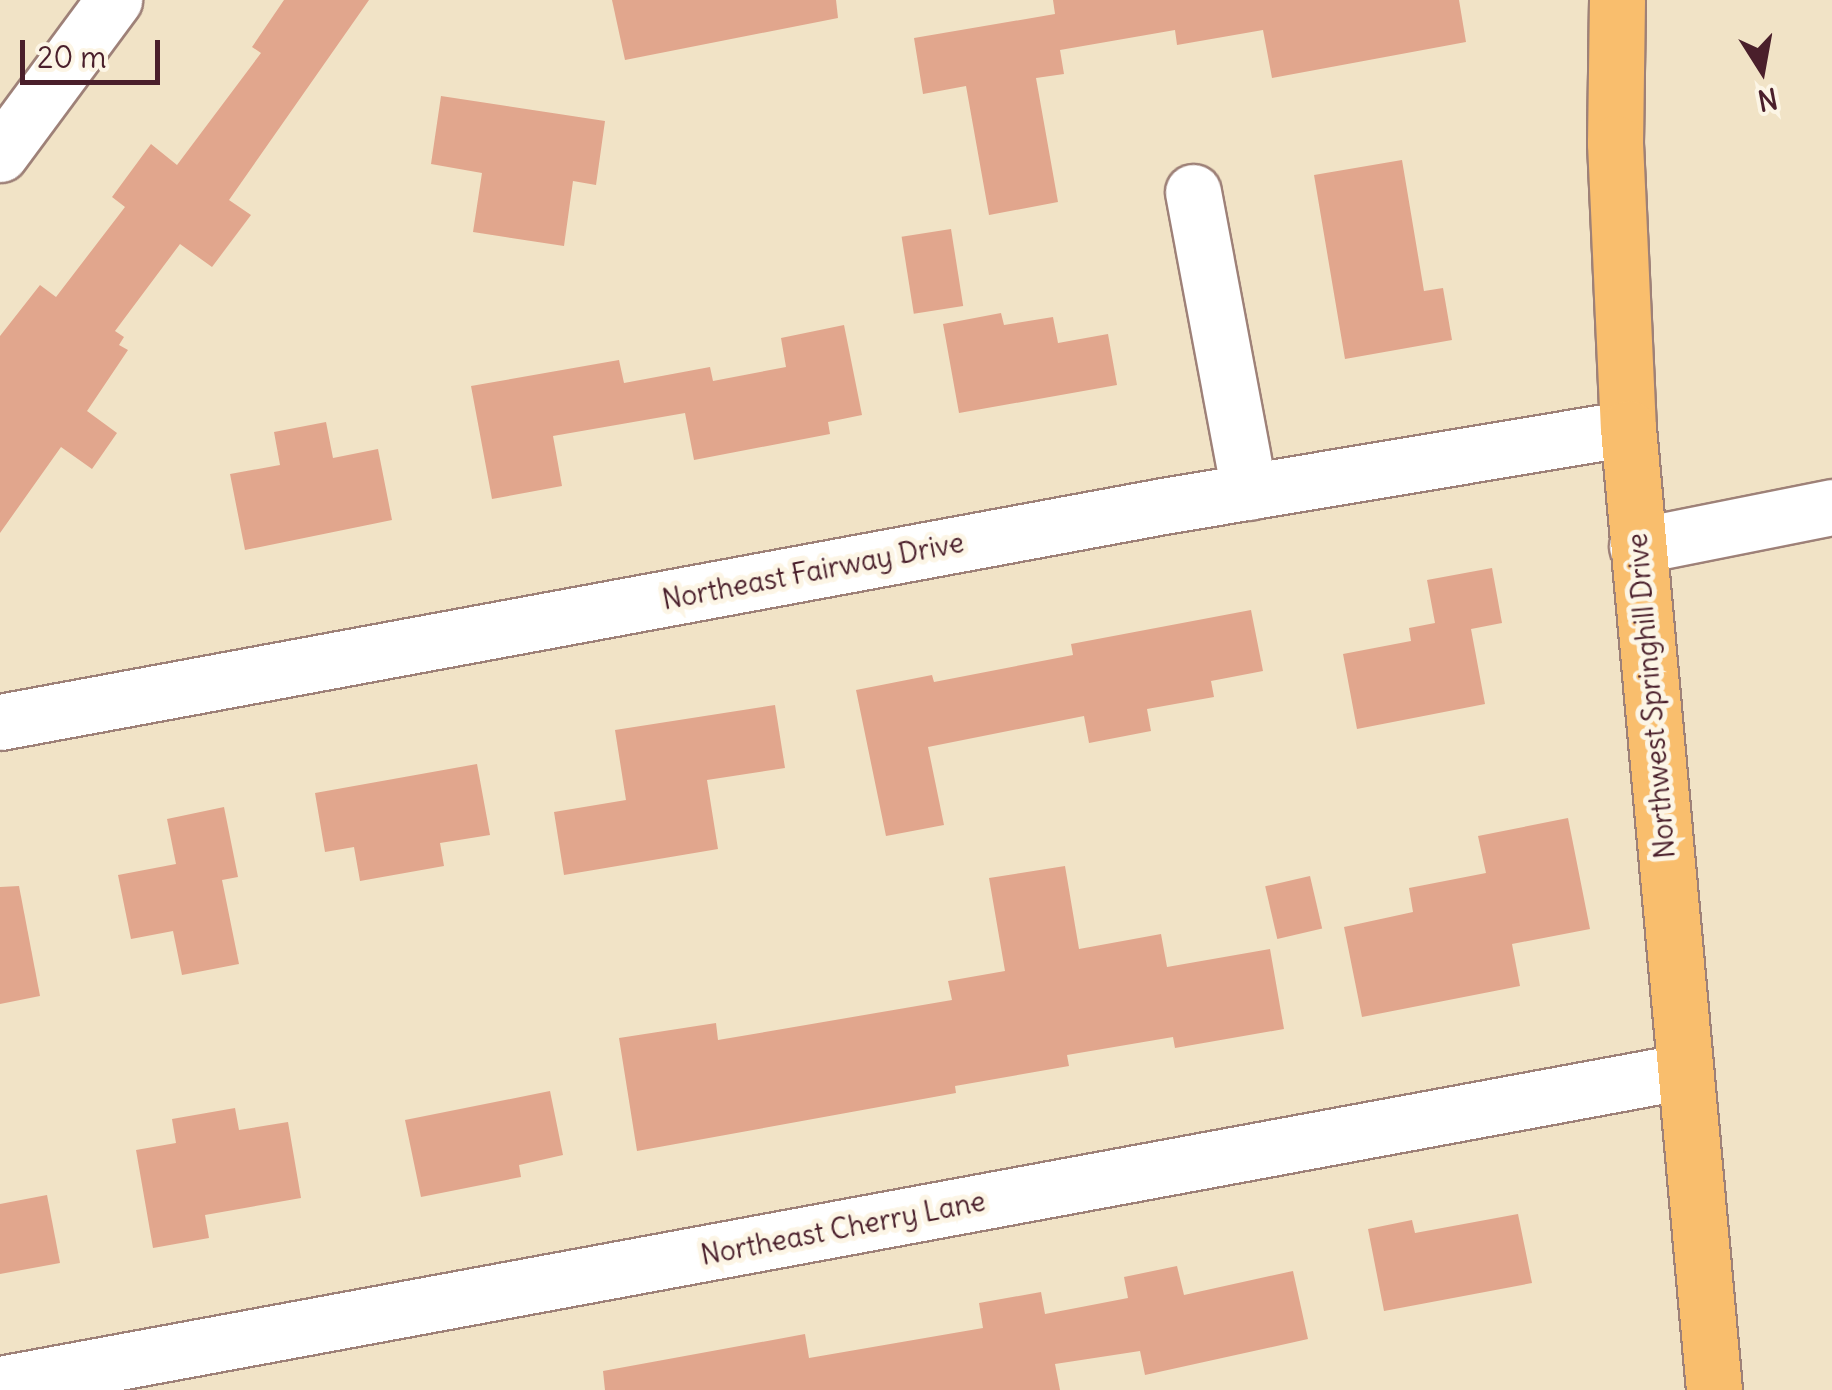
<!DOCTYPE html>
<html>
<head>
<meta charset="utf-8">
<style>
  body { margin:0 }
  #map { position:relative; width:1832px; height:1390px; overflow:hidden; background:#f1e3c6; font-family:Delius,sans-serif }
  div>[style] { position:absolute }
  .building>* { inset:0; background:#e1a68d; transform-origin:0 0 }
  .roads { filter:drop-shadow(2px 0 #9e8178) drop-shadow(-2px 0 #9e8178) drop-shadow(0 2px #9e8178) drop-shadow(0 -2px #9e8178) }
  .minor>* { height:55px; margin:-27.5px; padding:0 27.5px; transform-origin:27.5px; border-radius:27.5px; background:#fff }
  .major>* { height:55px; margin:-27.5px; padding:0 27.5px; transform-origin:27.5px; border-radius:27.5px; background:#f9be6d }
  span { translate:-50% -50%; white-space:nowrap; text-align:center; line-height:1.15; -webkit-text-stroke:10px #fcf5e5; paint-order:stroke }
  .street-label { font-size:28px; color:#4a1f2b }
  .north { position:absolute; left:1712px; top:20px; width:100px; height:100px; -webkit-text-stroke:8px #fcf5e5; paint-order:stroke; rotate:169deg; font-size:28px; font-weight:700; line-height:40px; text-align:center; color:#4a1f2b }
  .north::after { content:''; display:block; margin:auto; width:35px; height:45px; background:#4a1f2b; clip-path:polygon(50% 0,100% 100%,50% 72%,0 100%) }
  .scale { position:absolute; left:20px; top:40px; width:140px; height:45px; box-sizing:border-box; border:5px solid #4a1f2b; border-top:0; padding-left:12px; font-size:30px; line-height:35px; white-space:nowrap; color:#4a1f2b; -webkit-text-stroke:8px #fcf5e5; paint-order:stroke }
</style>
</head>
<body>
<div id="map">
  <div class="building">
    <div style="clip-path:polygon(284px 0,369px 0,229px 200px,251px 215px,212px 267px,180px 244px,115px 331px,124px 337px,119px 345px,128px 350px,87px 411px,117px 433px,92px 469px,61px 447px,0 533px,0 336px,40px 285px,56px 297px,125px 207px,112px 197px,151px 144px,177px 165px,261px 53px,252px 47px)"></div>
    <div style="clip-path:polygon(612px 0,836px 0,838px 18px,625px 60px)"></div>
    <div style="clip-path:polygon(1053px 0,1459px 0,1466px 42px,1272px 78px,1263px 30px,1177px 45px,1175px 30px,1060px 50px,1064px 74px,1036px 78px,1058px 202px,989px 215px,966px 86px,923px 94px,914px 38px,1055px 14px)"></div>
    <div style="clip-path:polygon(441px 96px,605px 121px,596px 185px,573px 181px,564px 246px,473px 232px,482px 173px,431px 164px)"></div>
    <div style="clip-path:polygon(1402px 160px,1424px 291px,1443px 288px,1452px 340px,1345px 359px,1314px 175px)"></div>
    <div style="left:951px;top:229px;width:78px;height:50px;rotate:81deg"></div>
    <div style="clip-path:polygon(1001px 313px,1004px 325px,1053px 317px,1058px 343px,1108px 334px,1117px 385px,959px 413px,943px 324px)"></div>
    <div style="clip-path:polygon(844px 325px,862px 415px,828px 422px,830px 434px,694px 460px,685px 413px,553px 436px,562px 486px,492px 499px,471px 386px,619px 360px,624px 383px,710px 367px,713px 381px,786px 367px,781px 338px)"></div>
    <div style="clip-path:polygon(326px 422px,333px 458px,378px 449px,392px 520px,245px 550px,230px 474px,280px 465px,274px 432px)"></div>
    <div style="clip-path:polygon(1492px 568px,1502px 623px,1471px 629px,1485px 704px,1357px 729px,1343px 654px,1411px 641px,1409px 628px,1435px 623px,1427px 580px)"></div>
    <div style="clip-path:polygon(1251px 610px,1263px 671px,1211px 681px,1214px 697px,1147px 709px,1151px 731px,1089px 743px,1084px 716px,928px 747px,944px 825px,886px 836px,856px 690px,932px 675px,934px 682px,1073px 655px,1071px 644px)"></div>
    <div style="clip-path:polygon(775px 705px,785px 768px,707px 780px,718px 849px,564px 875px,554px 812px,626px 800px,615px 730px)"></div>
    <div style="clip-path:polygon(477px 764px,490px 835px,440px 843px,444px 866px,360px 881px,354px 847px,325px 852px,315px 793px)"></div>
    <div style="clip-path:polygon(224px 807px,238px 877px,222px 880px,239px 964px,182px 975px,173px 931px,131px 939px,118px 875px,176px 864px,167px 819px)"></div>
    <div style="clip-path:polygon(1568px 818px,1590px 929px,1512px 944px,1520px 986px,1362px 1017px,1344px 927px,1413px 912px,1409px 888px,1486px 873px,1478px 836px)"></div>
    <div style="clip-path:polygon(1065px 866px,1079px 949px,1161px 934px,1167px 967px,1270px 949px,1284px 1029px,1175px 1048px,1173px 1037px,1067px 1055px,1069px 1066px,955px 1086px,956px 1093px,637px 1151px,619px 1038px,716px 1023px,718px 1040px,952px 1000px,948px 981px,1005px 971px,989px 878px)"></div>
    <div style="left:1310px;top:876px;width:54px;height:46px;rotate:77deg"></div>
    <div style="clip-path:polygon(19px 886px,40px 996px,0 1004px,0 887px)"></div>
    <div style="clip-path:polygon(550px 1091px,563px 1155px,519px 1165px,521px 1177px,421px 1197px,405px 1120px)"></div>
    <div style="clip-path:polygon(235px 1108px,239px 1130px,288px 1122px,301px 1198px,205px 1215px,209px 1238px,153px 1248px,136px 1150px,176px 1143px,172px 1119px)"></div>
    <div style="clip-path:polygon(47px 1195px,60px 1263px,0 1274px,0 1204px)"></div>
    <div style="clip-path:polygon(1518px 1214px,1532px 1283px,1384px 1311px,1368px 1229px,1412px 1220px,1415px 1233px)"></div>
    <div style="clip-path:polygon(1177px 1266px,1184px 1295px,1293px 1271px,1308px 1339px,1145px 1375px,1140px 1351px,1055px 1364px,1060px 1390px,605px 1390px,603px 1371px,805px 1334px,809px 1358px,983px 1328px,979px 1303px,1041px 1292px,1045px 1314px,1128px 1298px,1124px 1277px)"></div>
  </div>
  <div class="roads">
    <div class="minor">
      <div style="left:0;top:154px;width:192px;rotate:-53.5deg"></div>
      <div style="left:1193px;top:192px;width:305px;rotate:79.4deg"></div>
      <div style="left:1637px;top:546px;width:199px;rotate:-11.3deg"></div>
      <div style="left:0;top:722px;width:1183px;rotate:-10.52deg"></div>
      <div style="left:1163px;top:506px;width:471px;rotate:-9.5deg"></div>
      <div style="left:0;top:1384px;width:1714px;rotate:-10.52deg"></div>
    </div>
    <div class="major">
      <div style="left:1617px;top:0;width:143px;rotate:90.8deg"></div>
      <div style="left:1615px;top:143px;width:285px;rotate:87.4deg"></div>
      <div style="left:1628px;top:428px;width:966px;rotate:84.89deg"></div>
    </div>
  </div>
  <div class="street-label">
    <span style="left:813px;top:571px;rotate:-11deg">Northeast Fairway Drive</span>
    <span style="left:1651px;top:696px;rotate:-95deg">Northwest Springhill Drive</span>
    <span style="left:843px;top:1228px;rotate:-11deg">Northeast Cherry Lane</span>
  </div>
  <div class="north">N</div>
  <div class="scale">20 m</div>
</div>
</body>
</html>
